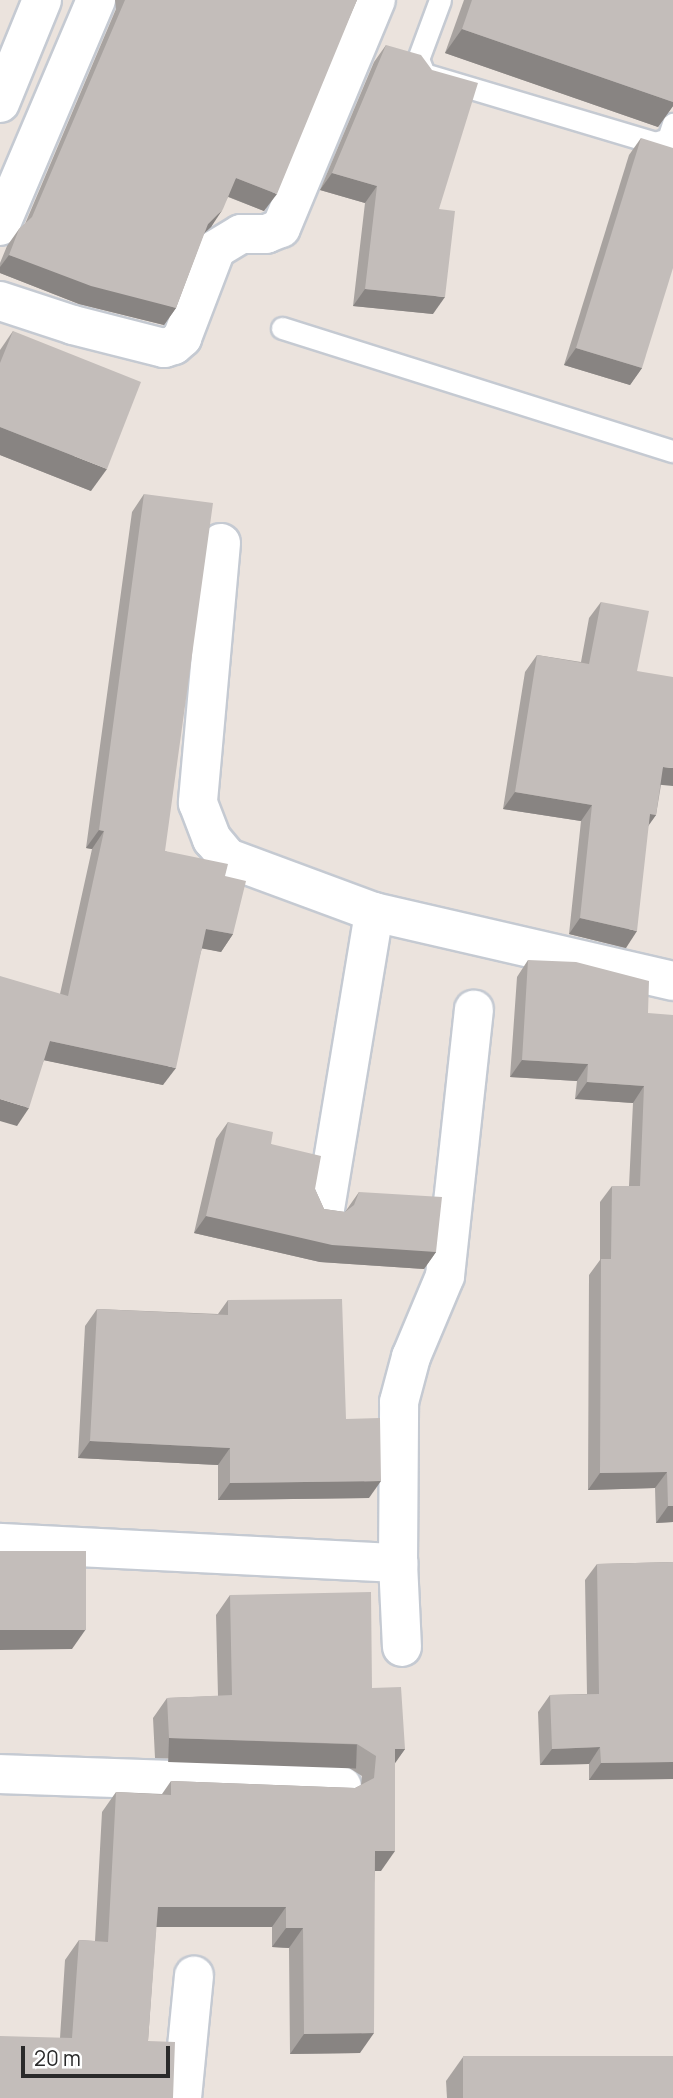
<!DOCTYPE html>
<html>
<head>
<meta charset="utf-8">
<style>
  body { margin:0 }
  #map { position:relative; width:673px; height:2098px; overflow:hidden; background:#ebe3dd; font-family:Manrope,sans-serif }
  div>[style] { position:absolute }
  .roads { filter:drop-shadow(2px 0 #c5cad2) drop-shadow(-2px 0 #c5cad2) drop-shadow(0 2px #c5cad2) drop-shadow(0 -2px #c5cad2) }
  .lane>* { height:21px; margin:-10.5px; padding:0 10.5px; transform-origin:10.5px; border-radius:10.5px; background:#fff }
  .street>* { height:38px; margin:-19px; padding:0 19px; transform-origin:19px; border-radius:19px; background:#fff }
  .wall>* { inset:0; background:#a8a3a0 }
  .shaded-wall>* { inset:0; background:#888482; transform-origin:0 0 }
  .building>* { inset:0; background:#c3bdba; transform-origin:0 0 }
  span { translate:-50% -50%; white-space:nowrap; text-align:center; line-height:1.15; -webkit-text-stroke:7px #fff; paint-order:stroke }
  .scale { position:absolute; left:21px; top:2046px; width:149px; height:32px; box-sizing:border-box; border:4px solid #2a2a2a; border-top:0; padding-left:9px; font-size:21px; line-height:24px; white-space:nowrap; color:#2a2a2a; -webkit-text-stroke:5px #fff; paint-order:stroke }
</style>
</head>
<body>
<div id="map">
  <div class="roads">
    <div class="lane">
      <div style="left:440px;top:0;width:63px;rotate:110.4deg"></div>
      <div style="left:418px;top:59px;width:16px;rotate:68deg"></div>
      <div style="left:424px;top:74px;width:241px;rotate:16.6deg"></div>
      <div style="left:655px;top:143px;width:14px;rotate:-17deg"></div>
      <div style="left:668px;top:139px;width:16px;rotate:-72deg"></div>
      <div style="left:282px;top:328px;width:410px;rotate:17.5deg"></div>
    </div>
    <div class="street">
      <div style="left:0;top:103px;width:111px;rotate:-67.8deg"></div>
      <div style="left:0;top:226px;width:246px;rotate:-67deg"></div>
      <div style="left:0;top:301px;width:77px;rotate:18.2deg"></div>
      <div style="left:73px;top:325px;width:94px;rotate:14.2deg"></div>
      <div style="left:164px;top:348px;width:10px;rotate:-17deg"></div>
      <div style="left:174px;top:345px;width:11px;rotate:-41deg"></div>
      <div style="left:182px;top:338px;width:95px;rotate:-69.1deg"></div>
      <div style="left:216px;top:249px;width:29px;rotate:-31deg"></div>
      <div style="left:241px;top:234px;width:25px"></div>
      <div style="left:266px;top:234px;width:16px;rotate:-22deg"></div>
      <div style="left:281px;top:228px;width:247px;rotate:-67.4deg"></div>
      <div style="left:221px;top:543px;width:261px;rotate:95.1deg"></div>
      <div style="left:198px;top:803px;width:39px;rotate:69deg"></div>
      <div style="left:212px;top:839px;width:25px;rotate:50deg"></div>
      <div style="left:228px;top:858px;width:156px;rotate:20.3deg"></div>
      <div style="left:374px;top:912px;width:307px;rotate:13deg"></div>
      <div style="left:325px;top:1209px;width:301px;rotate:-80.6deg"></div>
      <div style="left:0;top:1543px;width:399px;rotate:2.9deg"></div>
      <div style="left:398px;top:1563px;width:84px;rotate:87.3deg"></div>
      <div style="left:398px;top:1563px;width:161px;rotate:-89.6deg"></div>
      <div style="left:399px;top:1402px;width:47px;rotate:-75.1deg"></div>
      <div style="left:411px;top:1357px;width:88px;rotate:-67.2deg"></div>
      <div style="left:445px;top:1276px;width:268px;rotate:-83.8deg"></div>
      <div style="left:0;top:1774px;width:342px;rotate:2deg"></div>
      <div style="left:182px;top:2098px;width:123px;rotate:-84.4deg"></div>
    </div>
  </div>
  <div class="wall">
    <div style="clip-path:polygon(115px 0,357px 0,264px 211px,228px 197px,211px 227px,204px 233px,176px 308px,164px 325px,79px 304px,0 273px,0 263px,7px 246px,19px 229px,25px 224px,116px 9px)"></div>
    <div style="clip-path:polygon(464px 0,673px 0,673px 106px,658px 127px,445px 53px)"></div>
    <div style="clip-path:polygon(386px 45px,439px 209px,433px 314px,353px 306px,365px 203px,320px 190px,374px 62px)"></div>
    <div style="clip-path:polygon(641px 138px,642px 368px,630px 385px,564px 365px,629px 155px)"></div>
    <div style="clip-path:polygon(13px 331px,91px 491px,0 455px,0 350px)"></div>
    <div style="clip-path:polygon(144px 494px,165px 851px,225px 876px,233px 934px,221px 952px,202px 948px,163px 1085px,44px 1060px,17px 1126px,60px 994px,92px 849px,86px 848px,132px 512px)"></div>
    <div style="clip-path:polygon(601px 602px,637px 671px,661px 785px,656px 815px,648px 825px,626px 948px,569px 934px,581px 821px,503px 809px,525px 672px,537px 655px,581px 662px,589px 618px)"></div>
    <div style="clip-path:polygon(528px 960px,648px 1013px,673px 1522px,656px 1523px,655px 1488px,588px 1490px,589px 1275px,600px 1260px,600px 1202px,612px 1186px,629px 1186px,633px 1103px,575px 1099px,577px 1081px,510px 1077px,517px 977px)"></div>
    <div style="clip-path:polygon(228px 1122px,271px 1144px,315px 1189px,324px 1209px,345px 1212px,359px 1192px,436px 1252px,424px 1269px,320px 1262px,194px 1233px,216px 1139px)"></div>
    <div style="clip-path:polygon(228px 1300px,346px 1419px,369px 1498px,218px 1500px,218px 1465px,78px 1458px,85px 1326px,97px 1309px,218px 1314px)"></div>
    <div style="clip-path:polygon(673px 1562px,673px 1779px,589px 1780px,589px 1764px,540px 1765px,538px 1712px,550px 1695px,587px 1694px,585px 1580px,597px 1564px)"></div>
    <div style="clip-path:polygon(230px 1595px,372px 1688px,405px 1749px,395px 1762px,381px 1871px,375px 1871px,360px 2053px,290px 2054px,289px 1948px,272px 1947px,272px 1927px,156px 1927px,148px 2041px,60px 2038px,65px 1960px,79px 1940px,95px 1941px,102px 1812px,116px 1792px,162px 1794px,171px 1781px,355px 1788px,361px 1785px,362px 1776px,343px 1764px,155px 1758px,153px 1718px,167px 1698px,218px 1696px,216px 1615px)"></div>
    <div style="clip-path:polygon(463px 2057px,673px 2098px,447px 2098px,446px 2081px)"></div>
  </div>
  <div class="shaded-wall">
    <div style="clip-path:polygon(462px 29px,673px 102px,673px 106px,658px 127px,445px 53px)"></div>
    <div style="clip-path:polygon(332px 173px,377px 186px,365px 203px,320px 190px)"></div>
    <div style="clip-path:polygon(236px 178px,277px 194px,264px 211px,224px 195px)"></div>
    <div style="clip-path:polygon(223px 209px,211px 227px,196px 241px,208px 224px)"></div>
    <div style="clip-path:polygon(9px 255px,176px 308px,164px 325px,79px 304px,0 273px,0 267px)"></div>
    <div style="clip-path:polygon(365px 289px,445px 297px,433px 314px,353px 306px)"></div>
    <div style="clip-path:polygon(576px 348px,642px 368px,630px 385px,564px 365px)"></div>
    <div style="clip-path:polygon(0 427px,107px 469px,91px 491px,0 455px)"></div>
    <div style="clip-path:polygon(663px 767px,673px 768px,673px 786px,652px 784px)"></div>
    <div style="clip-path:polygon(515px 792px,592px 805px,581px 821px,503px 809px)"></div>
    <div style="clip-path:polygon(650px 814px,656px 815px,644px 832px)"></div>
    <div style="clip-path:polygon(99px 830px,104px 831px,92px 849px,86px 848px)"></div>
    <div style="clip-path:polygon(580px 918px,637px 931px,626px 948px,569px 934px)"></div>
    <div style="clip-path:polygon(206px 929px,233px 934px,221px 952px,194px 947px)"></div>
    <div style="clip-path:polygon(50px 1041px,176px 1068px,163px 1085px,38px 1059px)"></div>
    <div style="clip-path:polygon(522px 1060px,588px 1064px,577px 1081px,510px 1077px)"></div>
    <div style="clip-path:polygon(587px 1082px,644px 1086px,633px 1103px,575px 1099px)"></div>
    <div style="clip-path:polygon(0 1099px,29px 1108px,17px 1126px,0 1121px)"></div>
    <div style="clip-path:polygon(206px 1216px,436px 1252px,424px 1269px,320px 1262px,194px 1233px)"></div>
    <div style="clip-path:polygon(90px 1441px,230px 1448px,218px 1465px,78px 1458px)"></div>
    <div style="clip-path:polygon(667px 1472px,655px 1488px,588px 1490px,600px 1473px)"></div>
    <div style="clip-path:polygon(381px 1481px,369px 1498px,218px 1500px,230px 1483px)"></div>
    <div style="clip-path:polygon(668px 1506px,673px 1506px,673px 1522px,656px 1523px)"></div>
    <div style="clip-path:polygon(86px 1629px,72px 1649px,0 1650px,0 1630px)"></div>
    <div style="left:169px;top:1738px;width:188px;height:24px;rotate:2deg"></div>
    <div style="clip-path:polygon(600px 1747px,589px 1764px,540px 1765px,552px 1749px)"></div>
    <div style="clip-path:polygon(395px 1749px,405px 1749px,391px 1769px)"></div>
    <div style="clip-path:polygon(673px 1762px,673px 1779px,589px 1780px,601px 1763px)"></div>
    <div style="clip-path:polygon(375px 1851px,395px 1851px,381px 1871px,361px 1871px)"></div>
    <div style="clip-path:polygon(158px 1907px,286px 1907px,272px 1927px,144px 1927px)"></div>
    <div style="clip-path:polygon(286px 1928px,303px 1928px,289px 1948px,272px 1947px)"></div>
    <div style="clip-path:polygon(374px 2033px,360px 2053px,290px 2054px,304px 2034px)"></div>
  </div>
  <div class="building">
    <div style="clip-path:polygon(125px 0,357px 0,277px 194px,236px 178px,223px 209px,208px 224px,176px 308px,91px 286px,9px 255px,19px 229px,32px 217px)"></div>
    <div style="clip-path:polygon(472px 0,673px 0,673px 102px,462px 29px)"></div>
    <div style="clip-path:polygon(386px 45px,421px 55px,432px 70px,478px 83px,439px 209px,455px 211px,445px 297px,365px 289px,377px 186px,332px 173px)"></div>
    <div style="clip-path:polygon(641px 138px,673px 148px,673px 268px,642px 368px,576px 348px)"></div>
    <div style="clip-path:polygon(13px 331px,141px 382px,107px 469px,0 427px,0 363px)"></div>
    <div style="clip-path:polygon(144px 494px,213px 503px,165px 851px,228px 864px,225px 876px,246px 881px,233px 934px,206px 929px,176px 1068px,50px 1041px,29px 1108px,0 1099px,0 976px,68px 996px,104px 831px,99px 830px)"></div>
    <div style="clip-path:polygon(601px 602px,649px 611px,637px 671px,673px 677px,673px 768px,663px 767px,656px 815px,650px 814px,637px 931px,580px 918px,592px 805px,515px 792px,537px 655px,589px 664px)"></div>
    <div style="clip-path:polygon(528px 960px,576px 962px,649px 981px,648px 1013px,673px 1015px,673px 1506px,668px 1506px,667px 1472px,600px 1473px,601px 1259px,611px 1259px,612px 1186px,640px 1186px,644px 1086px,587px 1082px,588px 1064px,522px 1060px)"></div>
    <div style="clip-path:polygon(228px 1122px,273px 1132px,271px 1144px,321px 1156px,315px 1189px,324px 1209px,345px 1212px,354px 1205px,359px 1192px,442px 1197px,436px 1252px,332px 1245px,206px 1216px)"></div>
    <div style="clip-path:polygon(342px 1299px,346px 1419px,380px 1418px,381px 1481px,230px 1483px,230px 1448px,90px 1441px,97px 1309px,228px 1315px,228px 1300px)"></div>
    <div style="left:0;top:1551px;width:86px;height:79px"></div>
    <div style="clip-path:polygon(673px 1562px,673px 1762px,601px 1763px,600px 1747px,552px 1749px,550px 1695px,599px 1694px,597px 1564px)"></div>
    <div style="clip-path:polygon(371px 1592px,372px 1688px,401px 1687px,405px 1749px,395px 1749px,395px 1851px,375px 1851px,374px 2033px,304px 2034px,303px 1928px,286px 1928px,286px 1907px,158px 1907px,148px 2041px,175px 2042px,173px 2098px,0 2098px,0 2036px,72px 2038px,79px 1940px,108px 1942px,116px 1792px,171px 1795px,171px 1781px,355px 1788px,374px 1778px,376px 1756px,357px 1744px,169px 1738px,167px 1698px,232px 1695px,230px 1595px)"></div>
    <div style="left:673px;top:2056px;width:42px;height:210px;rotate:90deg"></div>
  </div>
  <div class="scale">20 m</div>
</div>
</body>
</html>
